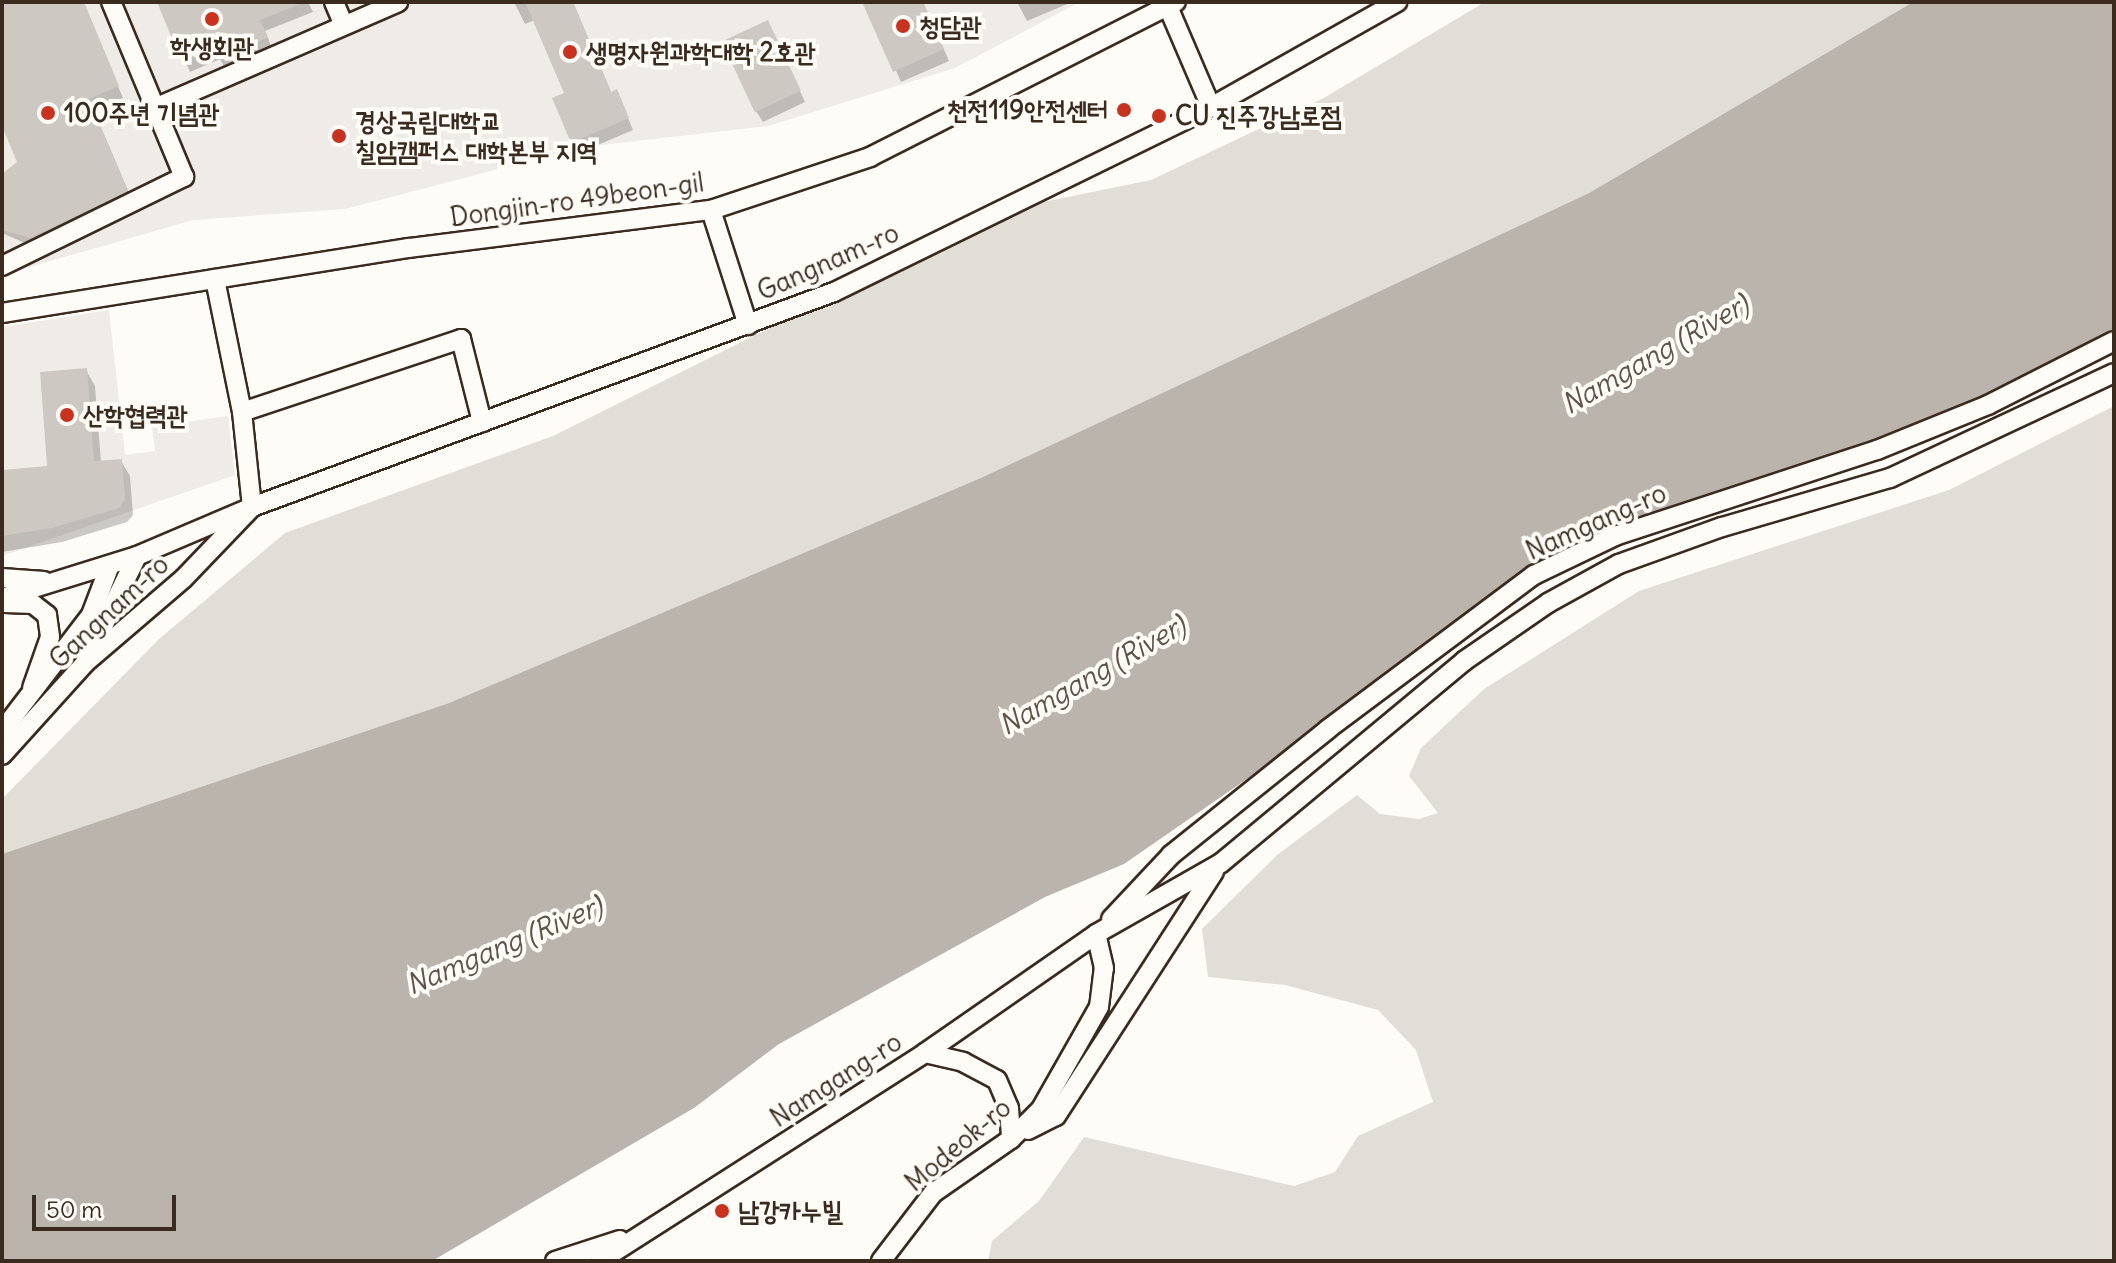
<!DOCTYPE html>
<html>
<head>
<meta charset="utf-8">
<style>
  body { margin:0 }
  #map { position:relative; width:2116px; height:1263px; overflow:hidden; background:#fdfcf7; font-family:Delius,"Poor Story",sans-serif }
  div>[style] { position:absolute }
  .built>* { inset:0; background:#efece7 }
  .green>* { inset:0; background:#e1ded7 }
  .water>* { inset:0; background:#bbb4ad }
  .shadow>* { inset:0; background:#0003 }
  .building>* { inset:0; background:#cdc8c2; transform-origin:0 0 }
  .roads { filter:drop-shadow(2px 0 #3b2a1e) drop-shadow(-2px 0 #3b2a1e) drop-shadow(0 2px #3b2a1e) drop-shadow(0 -2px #3b2a1e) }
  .minor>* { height:18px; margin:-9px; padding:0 9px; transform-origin:9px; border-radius:9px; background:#fdfcf7 }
  .dots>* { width:22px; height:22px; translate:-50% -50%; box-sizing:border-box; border:4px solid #fdfcf7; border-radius:50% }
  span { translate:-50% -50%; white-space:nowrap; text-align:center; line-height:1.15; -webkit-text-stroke:8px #fdfcf7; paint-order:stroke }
  .poi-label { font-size:26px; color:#3b2a1e; font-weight:700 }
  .left { translate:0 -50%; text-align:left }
  .right { translate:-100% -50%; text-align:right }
  .street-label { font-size:26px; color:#3b2a1e }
  .water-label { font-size:28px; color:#615349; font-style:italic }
  .frame { position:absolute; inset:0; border:4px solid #3b2a1e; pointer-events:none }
  .scale { position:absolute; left:32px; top:1195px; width:144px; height:36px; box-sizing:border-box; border:4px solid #3b2a1e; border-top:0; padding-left:10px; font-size:24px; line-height:28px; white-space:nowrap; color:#3b2a1e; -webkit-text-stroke:6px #fdfcf7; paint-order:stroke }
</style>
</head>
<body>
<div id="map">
  <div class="built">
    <div style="clip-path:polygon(2px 2px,1080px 2px,955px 68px,768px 126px,583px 147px,345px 209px,193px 220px,2px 275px)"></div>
    <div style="clip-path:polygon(109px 310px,125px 455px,155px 451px,152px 427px,228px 416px,235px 475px,2px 556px,2px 327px)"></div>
  </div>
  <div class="green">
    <div style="clip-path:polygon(1485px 2px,1913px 2px,1589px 193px,983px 477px,449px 703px,2px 854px,2px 799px,159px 639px,285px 533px,553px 436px,1008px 209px,1151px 180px,1322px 99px)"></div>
    <div style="clip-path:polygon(2114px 406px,2114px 1261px,988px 1261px,992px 1241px,1039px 1201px,1084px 1137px,1294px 1186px,1335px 1172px,1358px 1136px,1433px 1102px,1416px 1050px,1378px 1010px,1285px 985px,1208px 977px,1202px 929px,1277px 855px,1357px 795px,1380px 814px,1419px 819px,1438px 813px,1409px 776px,1421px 748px,1484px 689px,1639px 591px,1949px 490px)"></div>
  </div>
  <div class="water">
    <div style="clip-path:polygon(1913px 2px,2114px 2px,2114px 344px,2024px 392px,1569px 556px,1124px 864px,1045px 897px,779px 1044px,694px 1108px,432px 1261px,2px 1261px,2px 854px,449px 703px,983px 477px,1589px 193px)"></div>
  </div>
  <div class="shadow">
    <div style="clip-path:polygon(2px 2px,83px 2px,123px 98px,94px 111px,133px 202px,38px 249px,2px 233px,2px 178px,19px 162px,2px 121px)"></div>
    <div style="clip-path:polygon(159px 2px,308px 2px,313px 12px,265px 31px,272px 48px,226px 70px,220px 59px,190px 72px)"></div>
    <div style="clip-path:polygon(514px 2px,573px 2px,612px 94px,622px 103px,633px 130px,579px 153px,567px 94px,535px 20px,525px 24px)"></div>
    <div style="clip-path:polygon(865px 2px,923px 2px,949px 61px,901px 82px)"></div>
    <div style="clip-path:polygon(1017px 2px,1072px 2px,1027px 21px)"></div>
    <div style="clip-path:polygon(773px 33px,805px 102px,763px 122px,756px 111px)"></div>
    <div style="clip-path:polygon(86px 370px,95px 386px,101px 462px,121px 461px,130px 476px,133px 515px,127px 522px,62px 542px,2px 552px,2px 472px,49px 468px)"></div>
  </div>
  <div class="building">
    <div style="clip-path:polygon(2px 2px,84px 2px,119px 86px,89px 99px,128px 191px,31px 238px,2px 230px,2px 174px,17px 162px,2px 126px)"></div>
    <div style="clip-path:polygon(157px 2px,302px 2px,303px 3px,260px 20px,268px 37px,218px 60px,213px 48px,182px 63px)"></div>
    <div style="clip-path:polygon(525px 2px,573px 2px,611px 92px,617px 89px,629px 118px,571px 143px,552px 98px,564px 93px)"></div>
    <div style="clip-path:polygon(862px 2px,923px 2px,944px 49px,893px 72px)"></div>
    <div style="left:768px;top:20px;width:78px;height:51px;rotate:65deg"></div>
    <div style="clip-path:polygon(87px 368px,94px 461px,122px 459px,125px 499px,119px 508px,52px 528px,2px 536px,2px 470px,47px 466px,40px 372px)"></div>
  </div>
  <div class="roads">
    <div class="minor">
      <div style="left:334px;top:2px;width:25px;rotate:67deg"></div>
      <div style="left:1166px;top:2px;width:114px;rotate:66.8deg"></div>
      <div style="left:157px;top:107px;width:263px;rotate:-23.5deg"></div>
      <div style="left:711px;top:210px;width:121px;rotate:72.2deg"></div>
      <div style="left:2px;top:266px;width:203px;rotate:-26.1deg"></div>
      <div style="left:184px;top:177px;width:190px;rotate:-112.6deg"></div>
      <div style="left:2px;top:313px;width:412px;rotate:-9.1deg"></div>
      <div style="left:409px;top:248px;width:304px;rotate:-7.2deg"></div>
      <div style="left:711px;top:210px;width:168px;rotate:-18.4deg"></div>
      <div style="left:870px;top:157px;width:343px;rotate:-26.9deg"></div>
      <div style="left:242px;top:412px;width:231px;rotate:-18.4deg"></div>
      <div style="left:461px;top:339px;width:86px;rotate:75.8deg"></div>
      <div style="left:2px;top:578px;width:42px;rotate:4.1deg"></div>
      <div style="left:2px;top:598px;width:141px;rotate:-17.3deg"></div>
      <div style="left:137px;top:556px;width:125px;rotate:-23.1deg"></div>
      <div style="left:252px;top:507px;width:620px;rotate:-20.28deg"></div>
      <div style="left:834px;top:292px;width:420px;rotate:-26.1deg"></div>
      <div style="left:1211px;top:107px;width:214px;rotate:-29.4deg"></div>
      <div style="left:5px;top:603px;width:28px;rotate:2deg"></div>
      <div style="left:33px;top:604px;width:18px;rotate:38deg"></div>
      <div style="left:47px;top:615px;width:22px;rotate:82deg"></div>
      <div style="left:50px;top:637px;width:54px;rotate:109.4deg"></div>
      <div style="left:88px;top:657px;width:112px;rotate:-64.1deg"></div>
      <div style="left:2px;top:731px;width:146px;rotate:-52.5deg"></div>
      <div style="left:91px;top:615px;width:53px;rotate:-69.2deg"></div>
      <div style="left:2px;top:755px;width:124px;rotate:-47.9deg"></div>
      <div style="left:85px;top:663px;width:130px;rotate:-40.6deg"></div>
      <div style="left:184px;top:578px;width:98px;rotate:-46.2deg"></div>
      <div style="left:252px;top:507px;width:96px;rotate:-96deg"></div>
      <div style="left:242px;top:412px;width:136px;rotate:-101.5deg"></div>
      <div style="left:1111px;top:919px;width:88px;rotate:-46.8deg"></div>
      <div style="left:1171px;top:855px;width:201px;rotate:-38.7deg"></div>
      <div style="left:1328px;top:729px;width:257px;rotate:-36.8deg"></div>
      <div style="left:1534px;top:575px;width:90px;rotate:-25.7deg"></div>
      <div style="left:1615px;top:536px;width:276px;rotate:-18.2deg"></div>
      <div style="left:1877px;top:450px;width:120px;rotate:-22.1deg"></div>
      <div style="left:1988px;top:405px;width:141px;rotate:-26.9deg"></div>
      <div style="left:925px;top:1053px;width:39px;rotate:13deg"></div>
      <div style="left:963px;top:1062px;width:38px;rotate:28deg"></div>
      <div style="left:997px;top:1080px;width:30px;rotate:67deg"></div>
      <div style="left:1009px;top:1108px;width:31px;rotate:86deg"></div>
      <div style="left:1028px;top:1130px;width:31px;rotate:-27deg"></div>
      <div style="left:1056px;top:1116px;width:291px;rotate:-57.1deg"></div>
      <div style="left:555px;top:1261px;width:68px;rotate:-17.9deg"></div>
      <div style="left:600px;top:1261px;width:386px;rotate:-32.6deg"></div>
      <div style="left:925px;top:1053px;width:208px;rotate:-34.8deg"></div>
      <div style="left:1096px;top:934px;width:144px;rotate:-29.6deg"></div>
      <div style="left:1221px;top:863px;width:316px;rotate:-39.7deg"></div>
      <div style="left:1464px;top:661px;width:102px;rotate:-34.6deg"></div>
      <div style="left:1548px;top:603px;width:81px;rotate:-28.8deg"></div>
      <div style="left:1619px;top:564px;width:109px;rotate:-19.8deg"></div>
      <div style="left:1722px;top:527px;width:175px;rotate:-16.3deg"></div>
      <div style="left:1890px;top:478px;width:247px;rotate:-25.1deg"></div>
      <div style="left:881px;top:1261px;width:86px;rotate:-52.6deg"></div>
      <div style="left:933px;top:1193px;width:95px;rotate:-34.7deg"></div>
      <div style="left:1011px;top:1139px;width:42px;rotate:-45deg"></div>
      <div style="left:1041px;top:1109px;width:117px;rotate:-60.4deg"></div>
      <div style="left:1099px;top:1007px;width:39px;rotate:-83deg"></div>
      <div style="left:1104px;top:968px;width:35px;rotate:-103deg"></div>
    </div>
  </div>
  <div class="dots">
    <div style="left:212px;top:19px;background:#c8321e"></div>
    <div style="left:903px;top:26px;background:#c8321e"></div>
    <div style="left:570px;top:52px;background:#c8321e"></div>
    <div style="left:1124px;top:110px;background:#c8321e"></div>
    <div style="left:48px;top:113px;background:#c8321e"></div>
    <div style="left:1159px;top:116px;background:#c8321e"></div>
    <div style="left:339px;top:136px;background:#c8321e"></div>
    <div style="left:67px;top:415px;background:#c8321e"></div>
    <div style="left:722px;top:1211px;background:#c8321e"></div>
  </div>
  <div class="poi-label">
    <span class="left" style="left:919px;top:26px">청담관</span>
    <span style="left:212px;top:47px">학생회관</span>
    <span class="left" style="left:586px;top:52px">생명자원과학대학 2호관</span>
    <span class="right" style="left:1108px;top:110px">천전119안전센터</span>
    <span class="left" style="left:64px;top:113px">100주년 기념관</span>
    <span class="left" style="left:1175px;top:116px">CU 진주강남로점</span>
    <span class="left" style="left:355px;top:136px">경상국립대학교<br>칠암캠퍼스 대학본부 지역</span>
    <span class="left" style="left:83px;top:415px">산학협력관</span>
    <span class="left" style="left:738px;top:1211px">남강카누빌</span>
  </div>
  <div class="street-label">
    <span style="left:577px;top:200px;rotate:-8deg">Dongjin-ro 49beon-gil</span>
    <span style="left:828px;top:262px;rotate:-24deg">Gangnam-ro</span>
    <span style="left:1596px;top:522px;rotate:-24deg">Namgang-ro</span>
    <span style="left:109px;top:612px;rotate:-43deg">Gangnam-ro</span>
    <span style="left:836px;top:1080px;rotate:-33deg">Namgang-ro</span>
    <span style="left:958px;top:1145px;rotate:-40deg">Modeok-ro</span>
  </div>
  <div class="water-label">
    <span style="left:1655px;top:354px;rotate:-30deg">Namgang (River)</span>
    <span style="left:1092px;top:675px;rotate:-30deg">Namgang (River)</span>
    <span style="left:504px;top:945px;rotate:-23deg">Namgang (River)</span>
  </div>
  <div class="frame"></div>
  <div class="scale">50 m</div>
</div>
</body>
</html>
